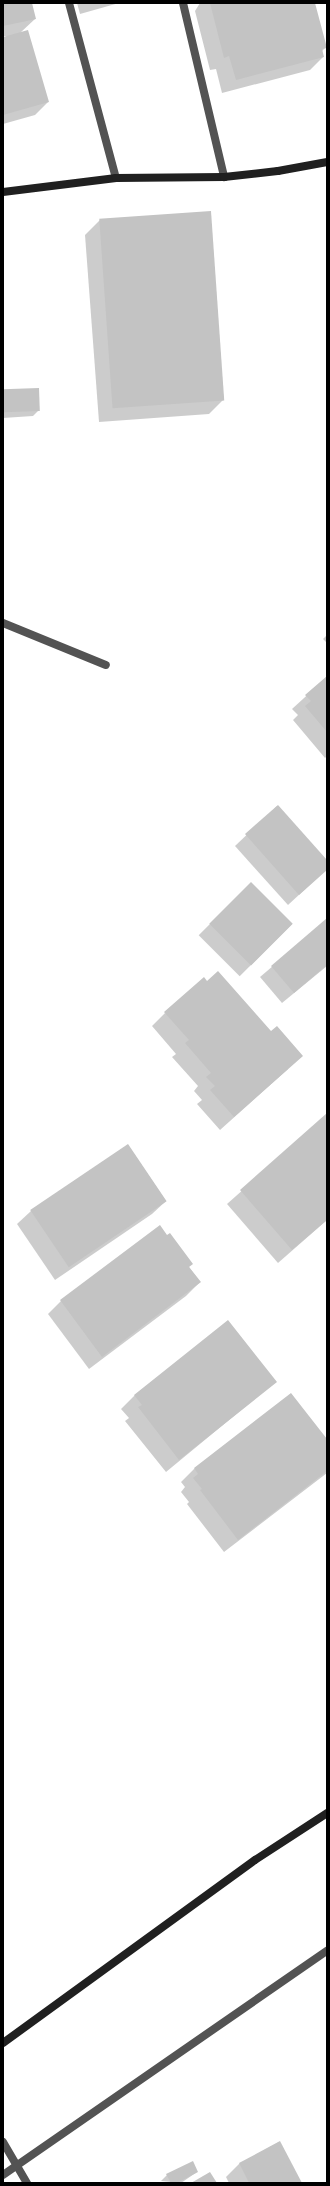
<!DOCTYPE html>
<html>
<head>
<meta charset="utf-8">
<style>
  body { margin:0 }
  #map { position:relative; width:330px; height:2186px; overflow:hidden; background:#fff; font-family:"Asap Condensed",sans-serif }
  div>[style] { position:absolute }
  .shadow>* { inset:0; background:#0003; transform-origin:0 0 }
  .building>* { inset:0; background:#c3c3c3; transform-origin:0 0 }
  .minor>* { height:8px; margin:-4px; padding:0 4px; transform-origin:4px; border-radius:4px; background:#535353 }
  .tertiary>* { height:8px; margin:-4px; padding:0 4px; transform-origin:4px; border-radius:4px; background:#535353 }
  .secondary>* { height:8px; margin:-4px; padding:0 4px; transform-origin:4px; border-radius:4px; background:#202020 }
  span { translate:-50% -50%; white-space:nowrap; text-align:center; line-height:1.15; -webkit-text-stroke:3px #fff; paint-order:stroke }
  .frame { position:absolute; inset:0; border:4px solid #000; pointer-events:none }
</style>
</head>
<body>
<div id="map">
  <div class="shadow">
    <div style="clip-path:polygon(3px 3px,31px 3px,35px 19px,20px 33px,48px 102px,35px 115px,3px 124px,3px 38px,10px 36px,3px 36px)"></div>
    <div style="clip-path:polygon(77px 3px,119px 3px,80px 14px)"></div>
    <div style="clip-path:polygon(200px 3px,314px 3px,326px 47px,321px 52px,323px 57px,310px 70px,222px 93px,216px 69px,210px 70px,195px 11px)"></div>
    <div style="clip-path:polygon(100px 220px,224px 399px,209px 414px,99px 422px,85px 235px)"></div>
    <div style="clip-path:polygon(3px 391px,39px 410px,33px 416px,3px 418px)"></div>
    <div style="clip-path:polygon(327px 635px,327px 643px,323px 639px)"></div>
    <div style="clip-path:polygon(327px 677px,327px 756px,325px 758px,293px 720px,298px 715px,292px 709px)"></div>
    <div style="clip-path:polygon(277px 806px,327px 861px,327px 869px,288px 905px,235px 846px)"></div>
    <div style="left:251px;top:883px;width:58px;height:74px;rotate:45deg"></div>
    <div style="clip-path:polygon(327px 920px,327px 966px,282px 1003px,260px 977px)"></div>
    <div style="clip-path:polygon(165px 1013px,288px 1069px,220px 1130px,197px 1104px,202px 1100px,194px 1091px,198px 1086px,172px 1057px,176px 1054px,152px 1026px)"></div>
    <div style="clip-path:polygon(327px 1115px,327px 1220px,278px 1263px,227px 1204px)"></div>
    <div style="clip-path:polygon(128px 1145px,166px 1201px,152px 1214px,55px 1280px,17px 1224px,31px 1211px)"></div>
    <div style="clip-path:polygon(167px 1237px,200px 1282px,186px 1296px,89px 1369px,48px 1314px,61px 1301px)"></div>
    <div style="clip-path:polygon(275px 1382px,166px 1472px,125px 1421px,129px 1418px,121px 1409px,135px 1395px)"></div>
    <div style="clip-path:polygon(291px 1394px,327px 1441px,327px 1473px,224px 1552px,187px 1504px,189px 1502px,181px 1492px,185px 1487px,181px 1482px,194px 1469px)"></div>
    <div style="clip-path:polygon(279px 2142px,301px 2183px,229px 2183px,226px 2177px,239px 2164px)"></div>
    <div style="clip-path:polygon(197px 2172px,181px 2183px,161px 2181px,167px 2175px)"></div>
  </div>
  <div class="building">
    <div style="clip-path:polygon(3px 3px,32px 3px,36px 19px,3px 26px)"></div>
    <div style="clip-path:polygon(210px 3px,315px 3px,327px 48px,322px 49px,324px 57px,236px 80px,229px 56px,224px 58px)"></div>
    <div style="clip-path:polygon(28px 30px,49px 102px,3px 115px,3px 37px)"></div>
    <div style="left:211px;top:211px;width:190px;height:112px;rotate:86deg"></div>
    <div style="left:39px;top:388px;width:23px;height:36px;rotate:88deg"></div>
    <div style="clip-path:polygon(327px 676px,327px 732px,305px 706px,311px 701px,305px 695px)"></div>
    <div style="clip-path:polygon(278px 805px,327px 860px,327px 870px,299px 895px,245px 834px)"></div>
    <div style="left:251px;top:882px;width:59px;height:59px;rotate:45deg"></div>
    <div style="clip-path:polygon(327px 918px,327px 965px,294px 993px,271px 966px)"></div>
    <div style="clip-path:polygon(218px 971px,271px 1031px,277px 1026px,303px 1056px,234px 1117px,210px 1090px,215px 1086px,206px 1077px,211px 1073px,185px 1043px,189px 1040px,164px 1012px,204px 977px,207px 981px)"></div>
    <div style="clip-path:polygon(327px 1113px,327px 1220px,292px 1250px,240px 1190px)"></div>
    <div style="left:128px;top:1144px;width:69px;height:118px;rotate:56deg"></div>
    <div style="clip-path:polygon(160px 1225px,167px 1235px,170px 1233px,193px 1264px,189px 1267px,201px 1282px,102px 1357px,60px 1300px)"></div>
    <div style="clip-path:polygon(228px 1320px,277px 1382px,179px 1460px,138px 1407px,142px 1405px,134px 1395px)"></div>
    <div style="clip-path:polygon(291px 1393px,327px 1439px,327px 1471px,238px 1540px,200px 1490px,202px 1489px,193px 1478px,198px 1474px,194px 1468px)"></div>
    <div style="clip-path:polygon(280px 2141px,302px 2183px,249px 2183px,239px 2163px)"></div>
    <div style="clip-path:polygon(193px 2161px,198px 2172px,177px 2183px,171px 2183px,166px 2174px)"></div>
    <div style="clip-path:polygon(210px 2172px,217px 2183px,191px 2183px)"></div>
  </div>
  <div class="minor">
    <div style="left:69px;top:3px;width:181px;rotate:75deg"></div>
    <div style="left:183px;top:3px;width:179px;rotate:76.7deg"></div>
    <div style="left:3px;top:623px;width:111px;rotate:22.2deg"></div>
    <div style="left:3px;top:2142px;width:48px;rotate:59.7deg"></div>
  </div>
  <div class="tertiary">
    <div style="left:3px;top:2175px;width:394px;rotate:-34.7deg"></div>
  </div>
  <div class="secondary">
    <div style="left:3px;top:192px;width:114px;rotate:-7.1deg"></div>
    <div style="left:116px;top:178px;width:108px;rotate:-0.5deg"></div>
    <div style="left:224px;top:177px;width:54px;rotate:-6.3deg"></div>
    <div style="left:278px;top:171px;width:50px;rotate:-10.4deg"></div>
    <div style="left:3px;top:2043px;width:311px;rotate:-36deg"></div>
    <div style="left:255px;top:1860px;width:86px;rotate:-33.1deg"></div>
  </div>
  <div class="frame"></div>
</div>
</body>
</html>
